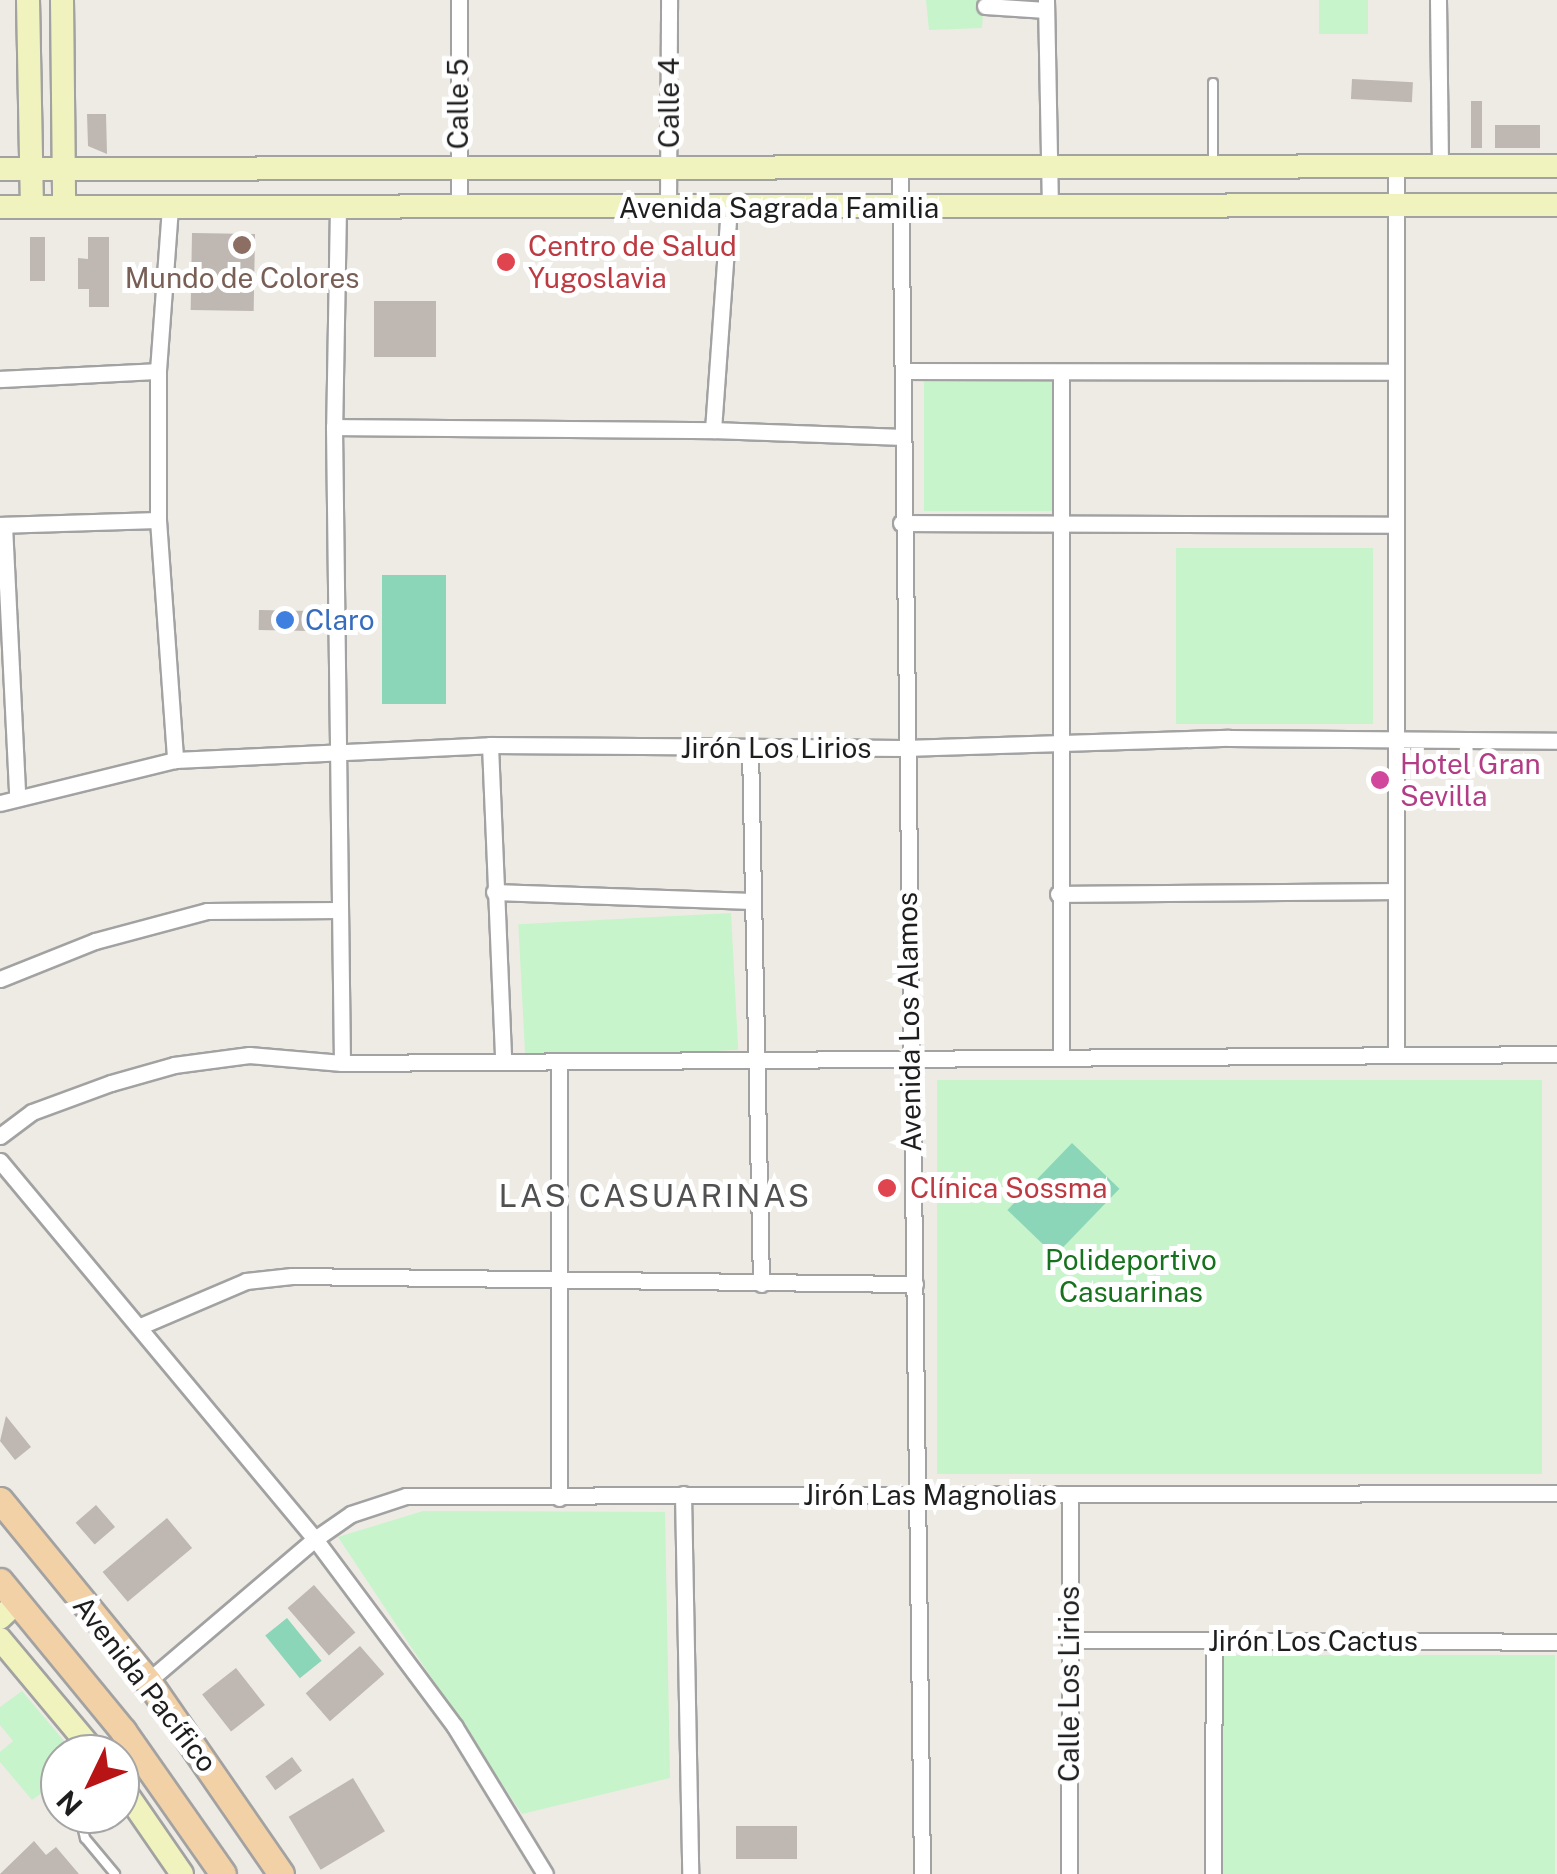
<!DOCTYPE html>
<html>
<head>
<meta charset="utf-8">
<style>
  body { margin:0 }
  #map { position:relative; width:1557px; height:1874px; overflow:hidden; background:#eeebe5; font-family:"Public Sans",sans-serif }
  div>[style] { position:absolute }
  .park>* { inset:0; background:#c7f4ca; transform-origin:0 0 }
  .pitch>* { inset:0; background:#8bd6b8; transform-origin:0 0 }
  .building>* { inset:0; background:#beb7b2; transform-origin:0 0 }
  .roads { filter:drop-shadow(2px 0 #a2a2a2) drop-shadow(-2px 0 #a2a2a2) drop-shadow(0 2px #a2a2a2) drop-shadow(0 -2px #a2a2a2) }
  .lane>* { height:8px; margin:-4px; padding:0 4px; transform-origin:4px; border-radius:4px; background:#fff }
  .street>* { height:15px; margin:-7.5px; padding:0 7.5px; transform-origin:7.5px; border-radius:7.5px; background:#fff }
  .secondary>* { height:22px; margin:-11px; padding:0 11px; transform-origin:11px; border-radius:11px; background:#f1f3bf }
  .primary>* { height:25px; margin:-12.5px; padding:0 12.5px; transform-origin:12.5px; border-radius:12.5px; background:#f3d1a6 }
  .dots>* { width:28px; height:28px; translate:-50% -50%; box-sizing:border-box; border:5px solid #fff; border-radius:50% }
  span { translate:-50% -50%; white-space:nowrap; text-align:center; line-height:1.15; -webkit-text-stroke:10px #fff; paint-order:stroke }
  .street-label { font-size:28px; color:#1e1e1e }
  .health-label { font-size:28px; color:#be3a42 }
  .left { translate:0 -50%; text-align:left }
  .education-label { font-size:28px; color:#785e54 }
  .shop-label { font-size:28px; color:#366cbe }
  .hotel-label { font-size:28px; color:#b23c85 }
  .park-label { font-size:28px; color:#16721d }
  .quarter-label { font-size:32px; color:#515151; letter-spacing:2.5px }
  .north { position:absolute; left:40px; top:1734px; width:100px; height:100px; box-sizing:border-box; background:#fff; border:2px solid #a5a5a5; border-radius:50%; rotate:227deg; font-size:28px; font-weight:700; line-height:40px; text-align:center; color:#1e1e1e }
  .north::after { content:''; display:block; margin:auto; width:35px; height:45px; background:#b91415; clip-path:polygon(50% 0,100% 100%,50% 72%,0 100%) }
</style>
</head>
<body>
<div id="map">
  <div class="park">
    <div style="clip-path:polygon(926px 0,984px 0,982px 28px,929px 30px)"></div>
    <div style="left:1319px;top:0;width:49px;height:34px"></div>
    <div style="left:924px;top:380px;width:128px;height:131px"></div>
    <div style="left:1176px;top:548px;width:197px;height:176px"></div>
    <div style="left:731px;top:913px;width:137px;height:213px;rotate:87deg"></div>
    <div style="left:937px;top:1080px;width:605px;height:394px"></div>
    <div style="clip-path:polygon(423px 1511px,665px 1512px,670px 1778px,522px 1814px,338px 1537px)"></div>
    <div style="left:1223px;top:1655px;width:332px;height:219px"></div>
    <div style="clip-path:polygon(22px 1691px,75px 1754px,60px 1754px,60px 1780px,32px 1800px,0 1762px,0 1752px,13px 1741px,0 1725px,0 1707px)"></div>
  </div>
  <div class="pitch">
    <div style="left:382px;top:575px;width:64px;height:129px"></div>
    <div style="left:1072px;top:1143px;width:66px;height:93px;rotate:44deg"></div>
    <div style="left:287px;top:1618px;width:55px;height:28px;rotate:51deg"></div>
  </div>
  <div class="building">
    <div style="left:1352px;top:79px;width:61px;height:20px;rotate:3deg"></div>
    <div style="left:1471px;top:101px;width:11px;height:47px"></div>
    <div style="clip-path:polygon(87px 114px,106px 114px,107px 154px,88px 146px)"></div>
    <div style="left:1495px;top:125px;width:45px;height:23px"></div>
    <div style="left:192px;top:233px;width:63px;height:77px;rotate:1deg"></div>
    <div style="left:30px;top:237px;width:15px;height:44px"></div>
    <div style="clip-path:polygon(88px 237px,109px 237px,109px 307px,89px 307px,89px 289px,78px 289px,78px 258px,88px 259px)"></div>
    <div style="left:436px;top:301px;width:56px;height:62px;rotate:90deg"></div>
    <div style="left:259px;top:610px;width:53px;height:20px;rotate:1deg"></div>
    <div style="clip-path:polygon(6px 1416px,31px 1447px,15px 1460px,0 1441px)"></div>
    <div style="left:96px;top:1505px;width:29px;height:27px;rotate:49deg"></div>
    <div style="left:167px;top:1518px;width:39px;height:84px;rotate:50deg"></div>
    <div style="left:314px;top:1585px;width:63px;height:35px;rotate:49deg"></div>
    <div style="left:360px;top:1646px;width:37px;height:72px;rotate:49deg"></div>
    <div style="left:236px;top:1668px;width:47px;height:43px;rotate:52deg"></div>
    <div style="left:292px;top:1757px;width:17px;height:33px;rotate:54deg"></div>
    <div style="left:353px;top:1778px;width:62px;height:75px;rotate:59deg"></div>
    <div style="left:797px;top:1826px;width:33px;height:61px;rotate:90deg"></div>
    <div style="clip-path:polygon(34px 1841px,46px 1855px,56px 1847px,79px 1874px,0 1874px)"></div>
  </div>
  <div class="roads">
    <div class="lane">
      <div style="left:1213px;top:161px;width:78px;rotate:-90deg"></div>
      <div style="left:120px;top:1769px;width:21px;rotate:-41deg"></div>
      <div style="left:79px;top:1814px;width:25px;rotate:76deg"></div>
      <div style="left:85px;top:1838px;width:47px;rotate:50.2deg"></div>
    </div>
    <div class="street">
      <div style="left:459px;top:0;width:209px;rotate:90deg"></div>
      <div style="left:1046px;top:0;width:209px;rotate:88.9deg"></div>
      <div style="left:1438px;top:0;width:166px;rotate:89.3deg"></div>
      <div style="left:985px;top:6px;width:61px;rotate:3.8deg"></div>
      <div style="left:900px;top:170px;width:1704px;rotate:89.26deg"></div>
      <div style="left:170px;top:207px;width:164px;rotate:94.2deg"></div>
      <div style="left:158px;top:371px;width:149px;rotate:90deg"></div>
      <div style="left:158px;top:520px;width:241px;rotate:85.9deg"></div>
      <div style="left:338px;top:207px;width:220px;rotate:91deg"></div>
      <div style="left:334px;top:427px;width:636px;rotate:89.28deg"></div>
      <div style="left:668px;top:207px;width:207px;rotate:-89.7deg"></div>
      <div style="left:904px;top:371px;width:488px;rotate:0.1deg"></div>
      <div style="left:1061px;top:374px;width:680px;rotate:90deg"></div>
      <div style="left:0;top:379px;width:158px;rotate:-2.9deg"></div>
      <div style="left:334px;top:427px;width:379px;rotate:0.5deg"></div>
      <div style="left:713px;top:430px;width:225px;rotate:-85.9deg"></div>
      <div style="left:713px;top:430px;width:190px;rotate:2.1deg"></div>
      <div style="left:901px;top:523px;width:491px;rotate:0.2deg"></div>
      <div style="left:0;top:525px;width:158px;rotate:-1.8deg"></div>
      <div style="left:4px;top:525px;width:270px;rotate:87.2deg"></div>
      <div style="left:490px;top:745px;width:316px;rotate:87.6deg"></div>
      <div style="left:750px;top:749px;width:535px;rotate:88.82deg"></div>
      <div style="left:0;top:803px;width:180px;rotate:-13.8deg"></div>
      <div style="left:175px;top:760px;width:315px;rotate:-2.7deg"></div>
      <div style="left:490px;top:745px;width:414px;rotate:0.4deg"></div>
      <div style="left:904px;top:748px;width:325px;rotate:-1.8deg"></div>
      <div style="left:1229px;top:738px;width:328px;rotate:0.5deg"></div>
      <div style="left:494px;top:892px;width:258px;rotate:2deg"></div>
      <div style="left:1058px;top:894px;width:336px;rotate:-0.5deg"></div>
      <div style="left:0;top:979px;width:102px;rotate:-21.8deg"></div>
      <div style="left:95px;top:941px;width:116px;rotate:-15deg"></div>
      <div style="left:207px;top:911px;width:132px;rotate:-0.4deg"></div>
      <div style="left:1396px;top:1054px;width:888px;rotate:-90deg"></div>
      <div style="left:559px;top:1063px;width:435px;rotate:90deg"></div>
      <div style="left:0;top:1136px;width:40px;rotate:-37deg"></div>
      <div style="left:32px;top:1112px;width:84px;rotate:-20.2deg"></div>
      <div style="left:111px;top:1083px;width:66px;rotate:-15.9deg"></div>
      <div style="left:174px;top:1065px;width:76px;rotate:-7.6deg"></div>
      <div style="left:249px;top:1055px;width:93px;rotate:4.9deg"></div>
      <div style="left:342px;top:1063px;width:1215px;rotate:-0.42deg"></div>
      <div style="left:0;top:1161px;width:492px;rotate:50.2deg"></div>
      <div style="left:315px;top:1539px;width:234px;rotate:53.3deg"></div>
      <div style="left:455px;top:1727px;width:172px;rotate:58.5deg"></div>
      <div style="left:143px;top:1325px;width:112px;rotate:-23.1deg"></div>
      <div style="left:246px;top:1281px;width:46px;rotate:-6.2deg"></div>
      <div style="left:292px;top:1276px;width:623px;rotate:0.74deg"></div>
      <div style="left:683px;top:1494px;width:380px;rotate:88.9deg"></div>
      <div style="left:1069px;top:1640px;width:488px;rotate:0.2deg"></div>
      <div style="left:148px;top:1681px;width:219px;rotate:-40.4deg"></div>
      <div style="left:315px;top:1539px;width:44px;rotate:-34.8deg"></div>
      <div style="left:351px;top:1514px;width:58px;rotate:-18.1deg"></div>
      <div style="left:406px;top:1496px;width:1151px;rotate:-0.15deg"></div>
      <div style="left:1069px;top:1874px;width:380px;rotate:-89.8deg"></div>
      <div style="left:1213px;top:1874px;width:233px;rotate:-89.8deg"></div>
    </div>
    <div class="secondary">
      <div style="left:28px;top:0;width:207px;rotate:88.9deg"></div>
      <div style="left:62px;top:0;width:205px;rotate:89.4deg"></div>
      <div style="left:0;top:169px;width:1557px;rotate:-0.11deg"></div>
      <div style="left:0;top:207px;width:1557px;rotate:-0.07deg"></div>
      <div style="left:0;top:1618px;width:23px;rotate:-43deg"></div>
      <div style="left:0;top:1639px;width:150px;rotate:50.1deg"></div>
      <div style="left:120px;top:1784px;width:109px;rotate:55.4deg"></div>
    </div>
    <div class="primary">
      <div style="left:0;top:1500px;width:234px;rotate:50.7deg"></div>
      <div style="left:148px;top:1681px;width:234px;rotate:55.4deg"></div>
      <div style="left:0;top:1581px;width:194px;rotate:50.6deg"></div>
      <div style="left:123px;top:1731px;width:174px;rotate:55deg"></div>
    </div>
  </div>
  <div class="dots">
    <div style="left:242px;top:245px;background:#8d6e63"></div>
    <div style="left:506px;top:262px;background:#e0444e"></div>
    <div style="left:285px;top:620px;background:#3f7fe0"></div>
    <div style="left:1380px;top:780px;background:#d1479c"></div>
    <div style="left:887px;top:1188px;background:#e0444e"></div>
  </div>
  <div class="street-label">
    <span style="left:669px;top:103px;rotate:-90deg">Calle 4</span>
    <span style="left:458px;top:104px;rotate:-90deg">Calle 5</span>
    <span style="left:779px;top:208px">Avenida Sagrada Familia</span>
    <span style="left:776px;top:748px">Jirón Los Lirios</span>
    <span style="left:909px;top:1022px;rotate:-91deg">Avenida Los Alamos</span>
    <span style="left:930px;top:1495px">Jirón Las Magnolias</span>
    <span style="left:1313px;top:1641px">Jirón Los Cactus</span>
    <span style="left:145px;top:1684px;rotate:52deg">Avenida Pacífico</span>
    <span style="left:1069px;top:1684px;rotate:-90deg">Calle Los Lirios</span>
  </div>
  <div class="health-label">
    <span class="left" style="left:528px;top:262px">Centro de Salud<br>Yugoslavia</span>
    <span class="left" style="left:910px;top:1188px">Clínica Sossma</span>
  </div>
  <div class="education-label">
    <span style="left:242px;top:278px">Mundo de Colores</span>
  </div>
  <div class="shop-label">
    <span class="left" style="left:305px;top:620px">Claro</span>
  </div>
  <div class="hotel-label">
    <span class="left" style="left:1400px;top:780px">Hotel Gran<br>Sevilla</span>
  </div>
  <div class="park-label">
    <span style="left:1131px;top:1276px">Polideportivo<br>Casuarinas</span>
  </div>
  <div class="quarter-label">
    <span style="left:655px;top:1196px">LAS CASUARINAS</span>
  </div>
  <div class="north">N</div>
</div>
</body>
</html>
